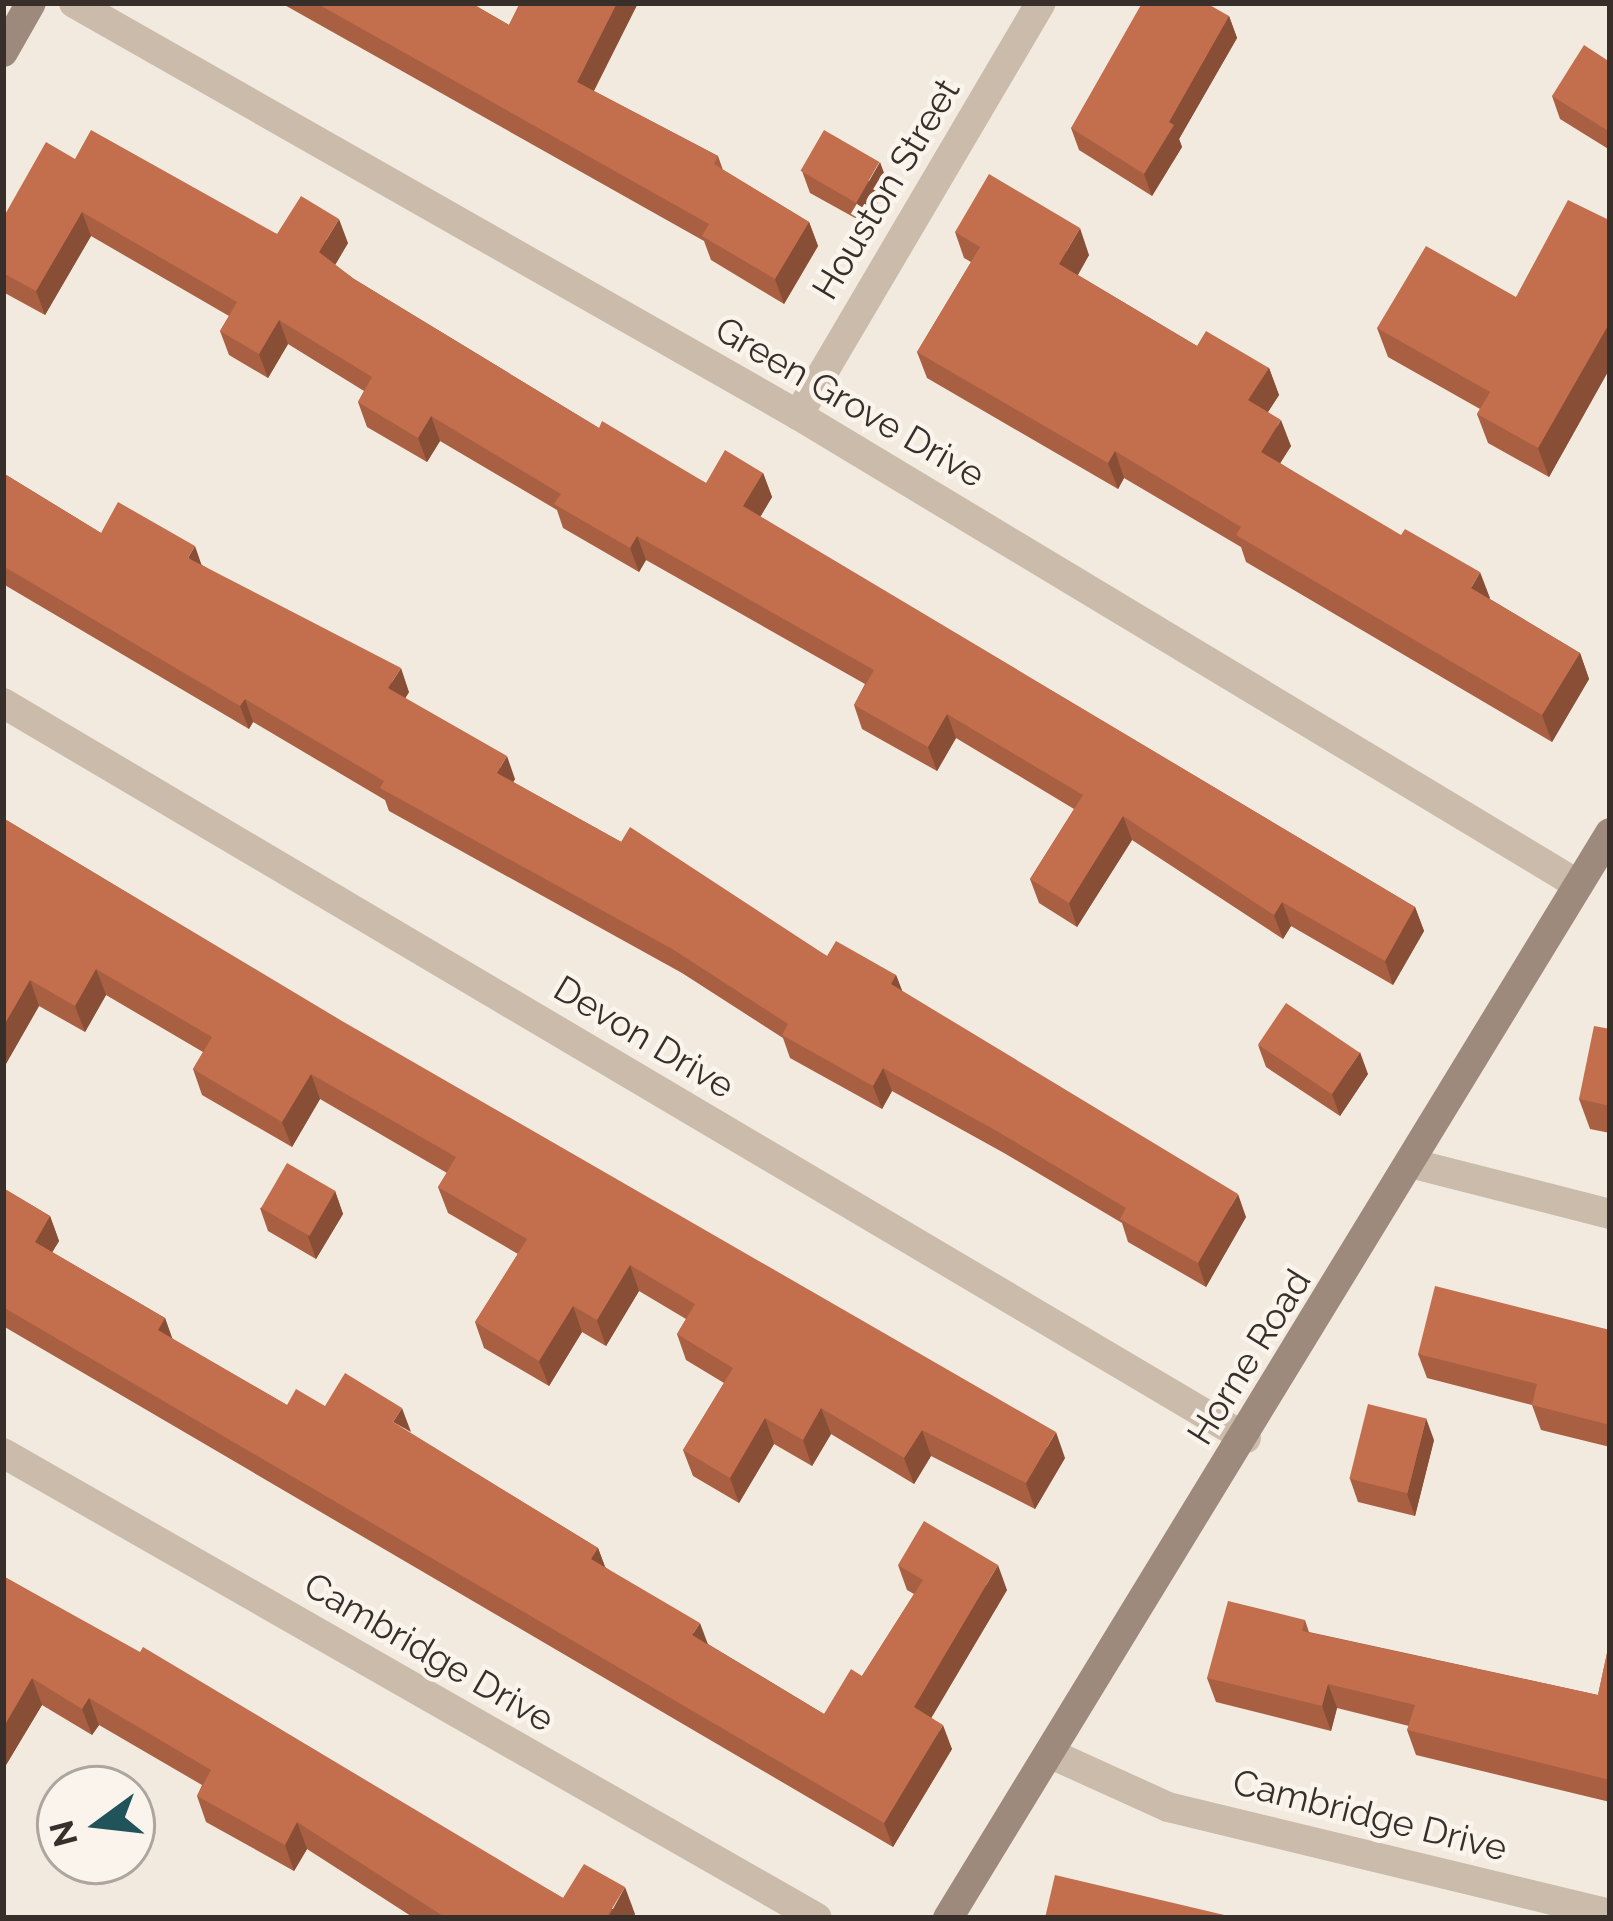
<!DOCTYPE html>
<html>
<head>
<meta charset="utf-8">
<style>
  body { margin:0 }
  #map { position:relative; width:1613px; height:1921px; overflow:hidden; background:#f2eadf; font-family:Raleway,sans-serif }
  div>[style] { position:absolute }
  .street>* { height:30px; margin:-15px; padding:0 15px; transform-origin:15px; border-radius:15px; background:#cbbbab }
  .secondary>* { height:30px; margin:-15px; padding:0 15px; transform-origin:15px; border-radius:15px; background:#9e8a7c }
  .wall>* { inset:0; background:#a85f42 }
  .shaded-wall>* { inset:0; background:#884e36 }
  .building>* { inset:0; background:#c36f4d; transform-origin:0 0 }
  span { translate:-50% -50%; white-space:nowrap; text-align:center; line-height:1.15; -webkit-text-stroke:9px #faf4ec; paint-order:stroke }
  .street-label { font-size:36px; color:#392f2a }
  .frame { position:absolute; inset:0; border:6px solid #392f2a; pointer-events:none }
  .north { position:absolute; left:36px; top:1765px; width:120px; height:120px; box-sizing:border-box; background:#faf4ec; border:3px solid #ada59e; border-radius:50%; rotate:255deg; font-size:33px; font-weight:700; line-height:48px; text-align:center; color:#392f2a }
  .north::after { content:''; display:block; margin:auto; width:42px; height:54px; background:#20535a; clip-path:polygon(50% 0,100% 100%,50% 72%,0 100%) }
</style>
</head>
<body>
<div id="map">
  <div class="street">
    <div style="left:74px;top:3px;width:833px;rotate:29.64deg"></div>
    <div style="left:798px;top:415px;width:909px;rotate:31.05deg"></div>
    <div style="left:798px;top:415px;width:478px;rotate:-59.5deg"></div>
    <div style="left:3px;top:703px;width:1444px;rotate:30.6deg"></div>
    <div style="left:1414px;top:1164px;width:202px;rotate:14.3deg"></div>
    <div style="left:3px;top:1453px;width:937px;rotate:29.74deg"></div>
    <div style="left:1049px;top:1753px;width:131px;rotate:24.4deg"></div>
    <div style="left:1168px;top:1807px;width:455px;rotate:13.6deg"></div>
  </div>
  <div class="secondary">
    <div style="left:3px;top:52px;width:56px;rotate:-60.3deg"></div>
    <div style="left:948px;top:1918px;width:1271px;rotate:-58.61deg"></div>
  </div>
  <div class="wall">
    <div style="clip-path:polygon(281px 3px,471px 3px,509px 25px,520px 3px,638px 3px,594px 91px,718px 156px,723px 170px,809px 222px,818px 246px,784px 304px,711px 260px,704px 241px)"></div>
    <div style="clip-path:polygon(1229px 16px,1237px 38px,1179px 139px,1182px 147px,1152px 196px,1079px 150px,1071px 128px)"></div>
    <div style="clip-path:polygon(1610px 62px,1610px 150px,1560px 119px,1552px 96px)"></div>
    <div style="clip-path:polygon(75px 159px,277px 234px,348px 243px,335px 265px,354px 279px,599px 428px,706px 483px,763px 473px,772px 497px,760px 517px,1415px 907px,1424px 931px,1393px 985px,1291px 926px,1283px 939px,1132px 840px,1077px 927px,1039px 903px,1030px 879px,1074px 809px,956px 738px,937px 771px,862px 729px,854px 705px,865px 684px,646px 560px,639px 572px,563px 528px,557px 510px,440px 441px,427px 462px,367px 427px,358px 402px,364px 391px,288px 344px,268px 378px,229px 355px,220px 331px,229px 316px,91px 236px,45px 315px,3px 292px,3px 218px)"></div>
    <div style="clip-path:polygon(802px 171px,888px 184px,866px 224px,810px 193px)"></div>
    <div style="clip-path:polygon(1610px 218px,1610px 368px,1549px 477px,1488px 443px,1477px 414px,1480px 409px,1388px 357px,1377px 328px,1516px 297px)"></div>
    <div style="clip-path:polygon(955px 232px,1089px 255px,1078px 275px,1197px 346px,1269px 368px,1279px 395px,1268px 412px,1291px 446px,1280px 463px,1490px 599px,1580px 653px,1589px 679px,1552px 742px,1246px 562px,1241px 547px,1124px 478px,1118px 489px,927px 378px,917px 352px,971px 262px,964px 258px)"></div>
    <div style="clip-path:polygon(3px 473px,101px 533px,202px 565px,409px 692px,405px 698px,515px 779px,513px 782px,827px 956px,896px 975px,902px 991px,1246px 1217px,1206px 1287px,1128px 1242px,1122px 1223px,1004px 1153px,892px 1091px,882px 1109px,790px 1058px,783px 1038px,682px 973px,389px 811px,385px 800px,253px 722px,249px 729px,3px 584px)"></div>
    <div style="clip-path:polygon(3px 818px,1065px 1458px,1035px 1509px,931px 1456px,914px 1484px,831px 1434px,812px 1466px,774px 1444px,739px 1503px,693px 1476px,683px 1450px,724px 1383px,686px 1360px,677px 1334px,686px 1319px,639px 1291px,606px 1346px,582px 1332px,549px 1386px,484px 1348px,475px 1322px,518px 1254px,448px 1213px,438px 1187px,447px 1173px,320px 1099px,292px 1147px,202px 1095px,193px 1069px,203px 1052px,106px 995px,85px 1032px,39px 1006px,3px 1069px)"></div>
    <div style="clip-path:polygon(1610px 1029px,1610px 1133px,1590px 1129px,1579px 1099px)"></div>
    <div style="clip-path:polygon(1258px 1045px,1368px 1074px,1340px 1116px,1266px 1067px)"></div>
    <div style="clip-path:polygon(3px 1188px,50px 1216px,59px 1241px,52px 1252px,165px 1318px,172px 1339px,287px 1405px,325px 1406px,410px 1433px,598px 1548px,605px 1567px,708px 1644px,824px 1714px,862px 1676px,914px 1594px,907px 1590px,898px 1565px,1007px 1590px,931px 1718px,952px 1749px,893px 1847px,3px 1326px)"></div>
    <div style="clip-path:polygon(335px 1191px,343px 1214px,316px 1259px,268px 1231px,260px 1208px)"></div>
    <div style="clip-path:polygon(1610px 1330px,1610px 1447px,1541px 1430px,1532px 1405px,1427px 1378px,1418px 1354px)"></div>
    <div style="clip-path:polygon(1434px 1440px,1415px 1516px,1358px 1502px,1350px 1479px)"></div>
    <div style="clip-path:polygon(3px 1576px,563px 1898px,635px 1914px,632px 1918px,414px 1918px,307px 1849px,294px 1871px,206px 1822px,197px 1796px,202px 1785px,99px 1725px,92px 1735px,42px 1705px,3px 1770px)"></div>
    <div style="clip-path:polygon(1305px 1620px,1309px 1632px,1598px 1695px,1610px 1639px,1610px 1802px,1416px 1755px,1407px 1730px,1409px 1726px,1337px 1708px,1331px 1731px,1216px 1702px,1207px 1678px)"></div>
  </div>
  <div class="shaded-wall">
    <div style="clip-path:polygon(617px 3px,638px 3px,586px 106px,577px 82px)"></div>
    <div style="clip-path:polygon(1229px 16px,1237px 38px,1179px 139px,1182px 147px,1152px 196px,1144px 174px,1169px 122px)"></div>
    <div style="clip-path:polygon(880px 162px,888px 184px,866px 224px,857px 202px)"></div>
    <div style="clip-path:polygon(82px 212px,91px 236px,45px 315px,36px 291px)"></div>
    <div style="clip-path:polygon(339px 219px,348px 243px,328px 277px,319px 252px)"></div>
    <div style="clip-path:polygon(809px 222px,818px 246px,784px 304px,775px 279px)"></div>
    <div style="clip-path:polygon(1080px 228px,1089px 255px,1069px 290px,1059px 264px)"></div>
    <div style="clip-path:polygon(279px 320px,288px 344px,268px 378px,259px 354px)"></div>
    <div style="clip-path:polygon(1610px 322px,1610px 368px,1549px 477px,1538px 448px)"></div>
    <div style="clip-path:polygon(1269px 368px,1279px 395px,1258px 427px,1248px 400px)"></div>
    <div style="clip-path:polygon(431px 416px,440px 441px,427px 462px,418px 438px)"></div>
    <div style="clip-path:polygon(1281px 420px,1291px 446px,1271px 478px,1261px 452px)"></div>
    <div style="clip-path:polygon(1115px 451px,1124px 478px,1118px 489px,1108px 463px)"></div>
    <div style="clip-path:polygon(763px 473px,772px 497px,752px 531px,743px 506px)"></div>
    <div style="clip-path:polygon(637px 536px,646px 560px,639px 572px,630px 548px)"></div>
    <div style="clip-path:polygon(195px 546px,203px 569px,188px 558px)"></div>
    <div style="clip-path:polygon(1480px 572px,1490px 598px,1481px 614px,1471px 588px)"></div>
    <div style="clip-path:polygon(1580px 653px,1589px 679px,1552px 742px,1542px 715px)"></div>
    <div style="clip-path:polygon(401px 668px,409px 692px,397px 712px,388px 688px)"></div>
    <div style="clip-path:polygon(245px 699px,253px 722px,249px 729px,240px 706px)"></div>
    <div style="clip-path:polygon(947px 714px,956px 738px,937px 771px,928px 747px)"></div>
    <div style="clip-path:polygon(507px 756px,515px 779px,505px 796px,497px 773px)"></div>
    <div style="clip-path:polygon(1123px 816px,1132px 840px,1077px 927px,1069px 903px)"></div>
    <div style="clip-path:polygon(1282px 902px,1291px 926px,1283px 939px,1274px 915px)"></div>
    <div style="clip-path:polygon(1415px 907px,1424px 931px,1393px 985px,1385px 961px)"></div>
    <div style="clip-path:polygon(96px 969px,106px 995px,85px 1032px,75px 1006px)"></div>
    <div style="clip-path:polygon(896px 975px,905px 998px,891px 984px)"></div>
    <div style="clip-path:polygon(30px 980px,39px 1006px,3px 1069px,3px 1027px)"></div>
    <div style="clip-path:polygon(1360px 1052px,1368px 1074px,1340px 1116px,1332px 1094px)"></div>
    <div style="clip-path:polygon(883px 1068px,892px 1091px,882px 1109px,873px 1086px)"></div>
    <div style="clip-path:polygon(311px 1074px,320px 1099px,292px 1147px,282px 1122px)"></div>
    <div style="clip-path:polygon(335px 1191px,343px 1214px,316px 1259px,308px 1236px)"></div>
    <div style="clip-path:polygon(1238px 1194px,1246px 1217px,1206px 1287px,1198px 1263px)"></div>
    <div style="clip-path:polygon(50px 1216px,59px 1241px,44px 1266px,35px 1242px)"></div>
    <div style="clip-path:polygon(630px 1265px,639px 1291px,606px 1346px,597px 1320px)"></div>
    <div style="clip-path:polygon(573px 1306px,582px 1332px,549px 1386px,539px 1361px)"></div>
    <div style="clip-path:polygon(165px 1318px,174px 1343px,158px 1330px)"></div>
    <div style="clip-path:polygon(402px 1408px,411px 1432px,393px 1422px)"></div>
    <div style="clip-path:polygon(821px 1408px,831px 1434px,812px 1466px,803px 1440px)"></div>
    <div style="clip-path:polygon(765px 1418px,774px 1444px,739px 1503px,730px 1478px)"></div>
    <div style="clip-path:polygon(1426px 1418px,1434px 1440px,1415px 1516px,1407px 1494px)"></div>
    <div style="clip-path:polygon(922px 1430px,931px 1456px,914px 1484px,904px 1458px)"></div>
    <div style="clip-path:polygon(1056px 1432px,1065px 1458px,1035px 1509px,1026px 1483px)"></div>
    <div style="clip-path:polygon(598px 1548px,607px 1572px,591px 1559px)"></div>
    <div style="clip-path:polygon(998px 1565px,1007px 1590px,923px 1732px,914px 1707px)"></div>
    <div style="clip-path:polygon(700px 1623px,709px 1647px,692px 1635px)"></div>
    <div style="clip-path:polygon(32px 1678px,42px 1705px,3px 1770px,3px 1728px)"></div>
    <div style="clip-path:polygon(1328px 1684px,1337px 1708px,1331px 1731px,1322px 1706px)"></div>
    <div style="clip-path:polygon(89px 1698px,99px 1725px,92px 1735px,82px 1709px)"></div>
    <div style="clip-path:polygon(943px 1725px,952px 1749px,893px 1847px,884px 1823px)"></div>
    <div style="clip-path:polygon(297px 1822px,307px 1849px,294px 1871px,285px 1845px)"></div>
    <div style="clip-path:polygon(625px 1887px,635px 1914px,632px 1918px,608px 1918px)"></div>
  </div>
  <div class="building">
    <div style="clip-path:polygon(316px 3px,471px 3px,509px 25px,520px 3px,617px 3px,577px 82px,718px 156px,714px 164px,809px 222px,775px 279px,702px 236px,709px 224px)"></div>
    <div style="clip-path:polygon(1142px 3px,1206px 3px,1229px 16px,1169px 122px,1174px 125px,1144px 174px,1071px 128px)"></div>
    <div style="clip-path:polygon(1584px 45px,1610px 62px,1610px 132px,1552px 96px)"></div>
    <div style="clip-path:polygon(91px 130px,277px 234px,301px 196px,339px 219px,319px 252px,354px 279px,599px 428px,602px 421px,706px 483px,725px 450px,763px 473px,743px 506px,1415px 907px,1385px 961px,1282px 902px,1274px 915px,1123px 816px,1069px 903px,1030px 879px,1083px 795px,947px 714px,928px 747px,854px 705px,874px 670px,637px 536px,630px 548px,554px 504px,561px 494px,431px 416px,418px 438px,358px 402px,372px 377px,279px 320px,259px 354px,220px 331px,237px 302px,82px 212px,36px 291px,3px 273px,3px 218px,46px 142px,75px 159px)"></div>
    <div style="left:824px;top:130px;width:64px;height:47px;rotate:30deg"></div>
    <div style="clip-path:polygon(989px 174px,1080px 228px,1059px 264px,1197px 346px,1206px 331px,1269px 368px,1248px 400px,1281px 420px,1261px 452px,1401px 535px,1405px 529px,1480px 572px,1471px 588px,1580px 653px,1542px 715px,1236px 535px,1241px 527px,1115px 451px,1108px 463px,917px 352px,980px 247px,955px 232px)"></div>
    <div style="clip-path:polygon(1568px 200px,1609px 220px,1610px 218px,1610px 322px,1538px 448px,1477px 414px,1490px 392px,1377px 328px,1426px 246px,1516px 297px)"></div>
    <div style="clip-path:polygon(3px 473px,101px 533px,118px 502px,195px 546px,188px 558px,401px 668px,388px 688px,507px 756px,497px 773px,621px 842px,630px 827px,827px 956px,836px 941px,896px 975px,891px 984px,1238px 1194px,1198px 1263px,1120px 1219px,1126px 1208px,995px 1130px,883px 1068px,873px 1086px,782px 1035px,788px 1024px,674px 950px,380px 788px,384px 781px,245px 699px,240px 706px,3px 566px)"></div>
    <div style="clip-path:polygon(3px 818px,342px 1021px,1056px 1432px,1026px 1483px,922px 1430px,904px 1458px,821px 1408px,803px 1440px,765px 1418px,730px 1478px,683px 1450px,733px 1368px,677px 1334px,695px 1304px,630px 1265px,597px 1320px,573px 1306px,539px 1361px,475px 1322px,527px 1239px,438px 1187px,456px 1157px,311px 1074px,282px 1122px,193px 1069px,212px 1037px,96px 969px,75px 1006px,30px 980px,3px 1027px)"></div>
    <div style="left:1286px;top:1003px;width:89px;height:50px;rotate:34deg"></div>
    <div style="clip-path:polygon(1594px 1026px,1610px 1029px,1610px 1106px,1579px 1099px)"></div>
    <div style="left:287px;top:1163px;width:56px;height:52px;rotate:30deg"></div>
    <div style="clip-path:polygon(3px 1188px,50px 1216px,35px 1242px,165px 1318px,158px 1330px,287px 1405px,296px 1389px,325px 1406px,345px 1373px,402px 1408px,393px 1422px,598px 1548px,591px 1559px,700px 1623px,692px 1635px,824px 1714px,851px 1669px,862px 1676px,923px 1580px,898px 1565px,924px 1521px,998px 1565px,914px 1707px,943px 1725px,884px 1823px,3px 1307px)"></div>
    <div style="clip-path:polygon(1435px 1286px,1610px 1330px,1610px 1425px,1532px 1405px,1537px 1384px,1418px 1354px)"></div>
    <div style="left:1368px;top:1404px;width:60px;height:77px;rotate:14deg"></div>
    <div style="clip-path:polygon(3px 1576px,140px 1652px,143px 1647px,563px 1898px,584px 1864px,625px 1887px,607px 1917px,609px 1918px,446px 1918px,297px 1822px,285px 1845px,197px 1796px,211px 1770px,89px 1698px,82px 1709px,32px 1678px,3px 1728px)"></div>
    <div style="clip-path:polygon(1228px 1601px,1305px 1620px,1302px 1631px,1598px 1695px,1610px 1639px,1610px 1780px,1407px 1730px,1415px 1705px,1328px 1684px,1322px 1706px,1207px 1678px)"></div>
    <div style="clip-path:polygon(1055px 1875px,1237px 1918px,1045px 1918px)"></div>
  </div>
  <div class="street-label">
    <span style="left:886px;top:189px;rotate:-59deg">Houston Street</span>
    <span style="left:850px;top:402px;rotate:30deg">Green Grove Drive</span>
    <span style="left:644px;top:1037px;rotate:31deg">Devon Drive</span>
    <span style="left:1249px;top:1357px;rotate:-58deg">Horne Road</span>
    <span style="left:429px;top:1652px;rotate:30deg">Cambridge Drive</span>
    <span style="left:1370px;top:1815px;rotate:14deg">Cambridge Drive</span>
  </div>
  <div class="frame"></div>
  <div class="north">N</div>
</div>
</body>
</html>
